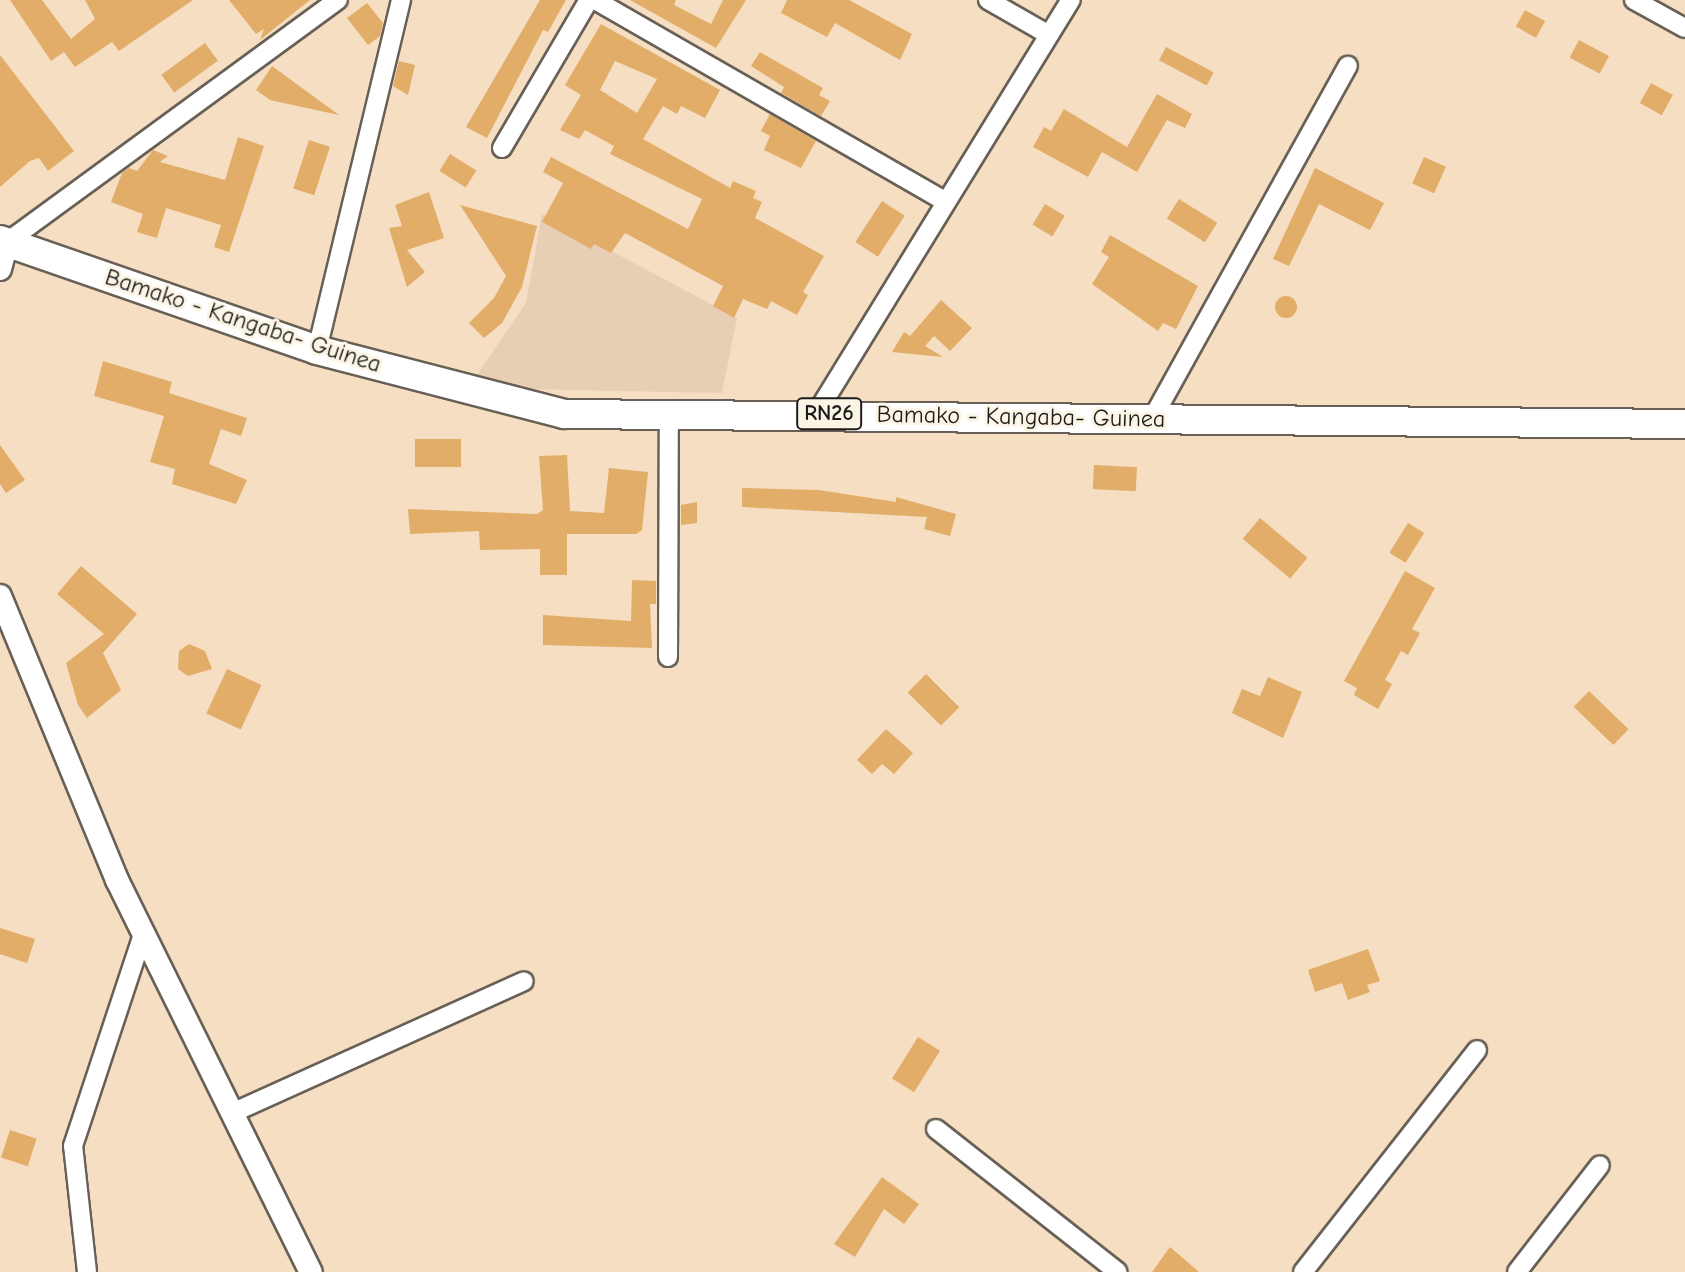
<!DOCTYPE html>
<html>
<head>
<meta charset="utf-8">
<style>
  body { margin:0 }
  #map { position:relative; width:1685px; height:1272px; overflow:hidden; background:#f5dec2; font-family:"Comic Neue",sans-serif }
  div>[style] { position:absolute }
  .built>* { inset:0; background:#e7cfb6 }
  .building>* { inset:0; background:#e2ad68; transform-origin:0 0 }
  .round { border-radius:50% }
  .roads { filter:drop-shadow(2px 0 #686056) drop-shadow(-2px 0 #686056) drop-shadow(0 2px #686056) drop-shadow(0 -2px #686056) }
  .minor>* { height:18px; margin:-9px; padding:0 9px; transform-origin:9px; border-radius:9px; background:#fff }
  .tertiary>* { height:22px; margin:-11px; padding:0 11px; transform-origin:11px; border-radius:11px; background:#fff }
  .primary>* { height:28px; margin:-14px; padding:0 14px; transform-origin:14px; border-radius:14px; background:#fff }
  span { translate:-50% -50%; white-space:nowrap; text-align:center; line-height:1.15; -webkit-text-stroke:6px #fcf5e5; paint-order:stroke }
  .shield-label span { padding:2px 6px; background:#fcf5e5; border:2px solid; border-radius:6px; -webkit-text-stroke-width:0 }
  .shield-label { font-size:22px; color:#1c1c1c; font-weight:700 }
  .street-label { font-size:24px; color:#1c1c1c }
</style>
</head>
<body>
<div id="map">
  <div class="built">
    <div style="clip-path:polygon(542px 214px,737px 318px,722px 393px,521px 389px,477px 375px,526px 303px)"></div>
  </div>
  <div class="building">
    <div style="clip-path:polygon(10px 0,42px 0,71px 39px,95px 19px,85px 0,193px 0,119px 51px,112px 42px,75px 67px,64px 52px,51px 61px)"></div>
    <div style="clip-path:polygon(229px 0,310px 0,260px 40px,264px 29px,256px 34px)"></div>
    <div style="clip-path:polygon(540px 0,566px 0,548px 32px,543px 30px,487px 138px,466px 127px)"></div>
    <div style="clip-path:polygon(630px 0,676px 0,674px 5px,711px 24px,723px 0,746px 0,716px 48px)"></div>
    <div style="clip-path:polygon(787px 0,849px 0,912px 34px,900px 60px,835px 23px,827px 37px,781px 13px)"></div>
    <div style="clip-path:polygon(367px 3px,383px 23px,380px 36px,368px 45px,347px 18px)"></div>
    <div style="left:1525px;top:10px;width:23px;height:19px;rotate:29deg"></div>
    <div style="clip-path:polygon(evenodd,601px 24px,720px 90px,705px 118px,681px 106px,677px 114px,663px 106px,643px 139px,730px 188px,733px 181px,756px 191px,753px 198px,762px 202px,755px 218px,824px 256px,803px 292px,808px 295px,797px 315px,771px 301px,767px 309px,743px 299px,734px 318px,713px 306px,723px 286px,625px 233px,611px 253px,594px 244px,591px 249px,542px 222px,563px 183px,543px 172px,551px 157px,688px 229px,702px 199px,610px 154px,614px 146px,585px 130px,579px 139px,560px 130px,581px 95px,565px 85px,601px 24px,615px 61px,657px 79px,637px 113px,600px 90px,615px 61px)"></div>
    <div style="left:1579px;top:40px;width:34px;height:20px;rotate:28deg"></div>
    <div style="left:205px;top:43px;width:22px;height:54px;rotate:54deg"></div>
    <div style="left:1166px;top:47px;width:54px;height:15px;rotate:28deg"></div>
    <div style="clip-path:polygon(760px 52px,823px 88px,819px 95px,830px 101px,821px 116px,781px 93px,784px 87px,751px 66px)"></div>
    <div style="clip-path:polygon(0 55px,74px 151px,48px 171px,39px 158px,30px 161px,0 187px)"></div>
    <div style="clip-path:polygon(399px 61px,415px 65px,408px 95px,393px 86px)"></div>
    <div style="clip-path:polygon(272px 66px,339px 115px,270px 100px,256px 90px)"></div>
    <div style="left:1651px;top:83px;width:25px;height:23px;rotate:29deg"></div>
    <div style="clip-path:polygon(1157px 94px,1192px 114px,1185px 128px,1167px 120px,1137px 172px,1102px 152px,1088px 177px,1033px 147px,1044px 127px,1051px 131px,1064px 109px,1127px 147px)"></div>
    <div style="clip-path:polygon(770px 114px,816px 141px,801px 168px,764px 150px,770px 136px,761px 131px)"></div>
    <div style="clip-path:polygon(238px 137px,264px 146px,229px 252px,214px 247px,221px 225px,166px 208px,157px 238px,137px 232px,143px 214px,111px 202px,122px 173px,129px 168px,137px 171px,153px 150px,168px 156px,160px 162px,225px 180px)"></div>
    <div style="left:309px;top:140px;width:22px;height:51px;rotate:18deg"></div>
    <div style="left:450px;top:154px;width:31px;height:20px;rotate:32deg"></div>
    <div style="left:1424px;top:157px;width:24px;height:29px;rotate:24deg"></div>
    <div style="clip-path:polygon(1315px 168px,1384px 203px,1370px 230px,1319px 204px,1289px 266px,1273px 259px)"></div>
    <div style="clip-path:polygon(429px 192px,444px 238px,407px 250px,425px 272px,407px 287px,389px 228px,402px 226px,395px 205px)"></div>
    <div style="left:1179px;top:199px;width:45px;height:23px;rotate:32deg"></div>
    <div style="left:882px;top:201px;width:27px;height:49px;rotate:33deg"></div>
    <div style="left:1045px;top:204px;width:23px;height:24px;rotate:31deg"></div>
    <div style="clip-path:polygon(460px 205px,537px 226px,522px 287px,502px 323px,484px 338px,469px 323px,494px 298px,506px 276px)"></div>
    <div style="clip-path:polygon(1110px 235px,1198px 286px,1176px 329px,1163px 323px,1158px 331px,1092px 284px,1109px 257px,1101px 252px)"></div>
    <div class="round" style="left:1275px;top:296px;width:22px;height:22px"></div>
    <div style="clip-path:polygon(941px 300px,972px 328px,950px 351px,934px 336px,925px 346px,943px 357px,892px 352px,904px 332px,910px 336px)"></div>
    <div style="clip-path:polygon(103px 361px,172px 382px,169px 393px,247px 418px,241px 436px,221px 429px,209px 464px,247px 480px,236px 504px,172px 484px,175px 469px,150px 462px,164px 416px,94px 396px)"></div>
    <div style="left:415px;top:439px;width:46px;height:28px"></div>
    <div style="clip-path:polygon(0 445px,25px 480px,6px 493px,0 484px)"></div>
    <div style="clip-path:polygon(567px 455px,570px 511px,604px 513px,609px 468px,648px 472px,642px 530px,636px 534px,567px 534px,567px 575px,540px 575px,540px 549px,480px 550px,479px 531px,410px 534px,408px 509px,537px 514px,543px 510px,539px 456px)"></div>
    <div style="left:1094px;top:465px;width:43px;height:24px;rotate:3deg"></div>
    <div style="clip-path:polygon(742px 488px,819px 490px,896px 502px,896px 497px,956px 514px,950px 536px,924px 529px,927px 517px,742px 507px)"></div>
    <div style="clip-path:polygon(697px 502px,697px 523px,681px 525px,681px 505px)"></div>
    <div style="left:1260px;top:518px;width:62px;height:27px;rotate:40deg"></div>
    <div style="left:1408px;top:523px;width:19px;height:35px;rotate:32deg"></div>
    <div style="clip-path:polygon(81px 566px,137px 614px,103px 653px,121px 690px,87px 718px,78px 705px,66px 663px,104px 634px,57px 594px)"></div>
    <div style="clip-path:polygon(1405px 571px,1435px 588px,1412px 629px,1420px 633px,1408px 655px,1401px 651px,1385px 680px,1392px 684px,1378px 709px,1354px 695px,1357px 688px,1344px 681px)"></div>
    <div style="clip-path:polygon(632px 580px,656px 581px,656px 604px,650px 604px,652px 648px,543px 645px,543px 615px,631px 621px)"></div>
    <div style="clip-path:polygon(189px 644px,205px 651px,212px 669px,188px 676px,178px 669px,179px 651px)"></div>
    <div style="left:227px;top:669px;width:38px;height:49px;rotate:25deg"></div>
    <div style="left:926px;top:674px;width:47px;height:26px;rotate:45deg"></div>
    <div style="clip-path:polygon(1268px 677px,1302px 692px,1283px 738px,1232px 713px,1242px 689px,1260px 696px)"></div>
    <div style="left:1589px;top:691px;width:55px;height:22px;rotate:44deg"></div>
    <div style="clip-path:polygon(886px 729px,913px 753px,894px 774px,882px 764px,872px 774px,857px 760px)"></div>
    <div style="clip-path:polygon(0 928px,35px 939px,27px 963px,0 954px)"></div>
    <div style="clip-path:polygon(1368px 949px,1380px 981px,1367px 985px,1370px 992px,1348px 1000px,1342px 983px,1315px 992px,1308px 970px)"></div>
    <div style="left:918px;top:1037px;width:26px;height:49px;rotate:32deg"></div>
    <div style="left:10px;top:1130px;width:28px;height:29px;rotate:18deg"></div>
    <div style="clip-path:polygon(882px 1177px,919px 1204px,904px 1224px,884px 1209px,855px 1257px,834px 1244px)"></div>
    <div style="clip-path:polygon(1170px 1247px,1199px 1272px,1152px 1272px)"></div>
  </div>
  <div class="roads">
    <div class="minor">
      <div style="left:595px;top:0;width:405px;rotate:29.9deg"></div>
      <div style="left:988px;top:0;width:70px;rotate:29.8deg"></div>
      <div style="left:1634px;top:0;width:58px;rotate:28.8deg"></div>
      <div style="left:502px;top:148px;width:172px;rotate:-59.6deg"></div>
      <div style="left:7px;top:242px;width:410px;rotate:-36.2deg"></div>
      <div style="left:317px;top:350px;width:360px;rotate:-76.5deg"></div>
      <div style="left:816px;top:414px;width:486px;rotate:-58.4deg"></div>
      <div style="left:1152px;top:419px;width:404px;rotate:-61deg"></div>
      <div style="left:668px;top:657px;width:243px;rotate:-89.8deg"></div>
      <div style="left:232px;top:1113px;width:320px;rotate:-24.3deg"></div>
      <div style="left:936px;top:1129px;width:231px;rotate:38.2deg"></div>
      <div style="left:87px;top:1272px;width:127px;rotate:-96.3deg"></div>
      <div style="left:73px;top:1146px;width:223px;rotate:-71.7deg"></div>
      <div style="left:1303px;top:1272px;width:282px;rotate:-51.9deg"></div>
      <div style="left:1517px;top:1272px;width:135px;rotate:-52.2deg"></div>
    </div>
    <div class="tertiary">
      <div style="left:0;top:269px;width:28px;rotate:-75deg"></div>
      <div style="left:0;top:596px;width:307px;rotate:67.6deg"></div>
      <div style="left:117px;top:880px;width:437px;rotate:63.7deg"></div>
    </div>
    <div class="primary">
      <div style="left:0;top:240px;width:336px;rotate:19.1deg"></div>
      <div style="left:317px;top:350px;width:255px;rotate:14.5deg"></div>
      <div style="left:564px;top:414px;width:1121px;rotate:0.51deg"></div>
    </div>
  </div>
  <div class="shield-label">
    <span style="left:829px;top:414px">RN26</span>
  </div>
  <div class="street-label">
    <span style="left:243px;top:321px;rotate:18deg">Bamako - Kangaba- Guinea</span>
    <span style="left:1021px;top:417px;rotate:1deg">Bamako - Kangaba- Guinea</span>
  </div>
</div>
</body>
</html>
